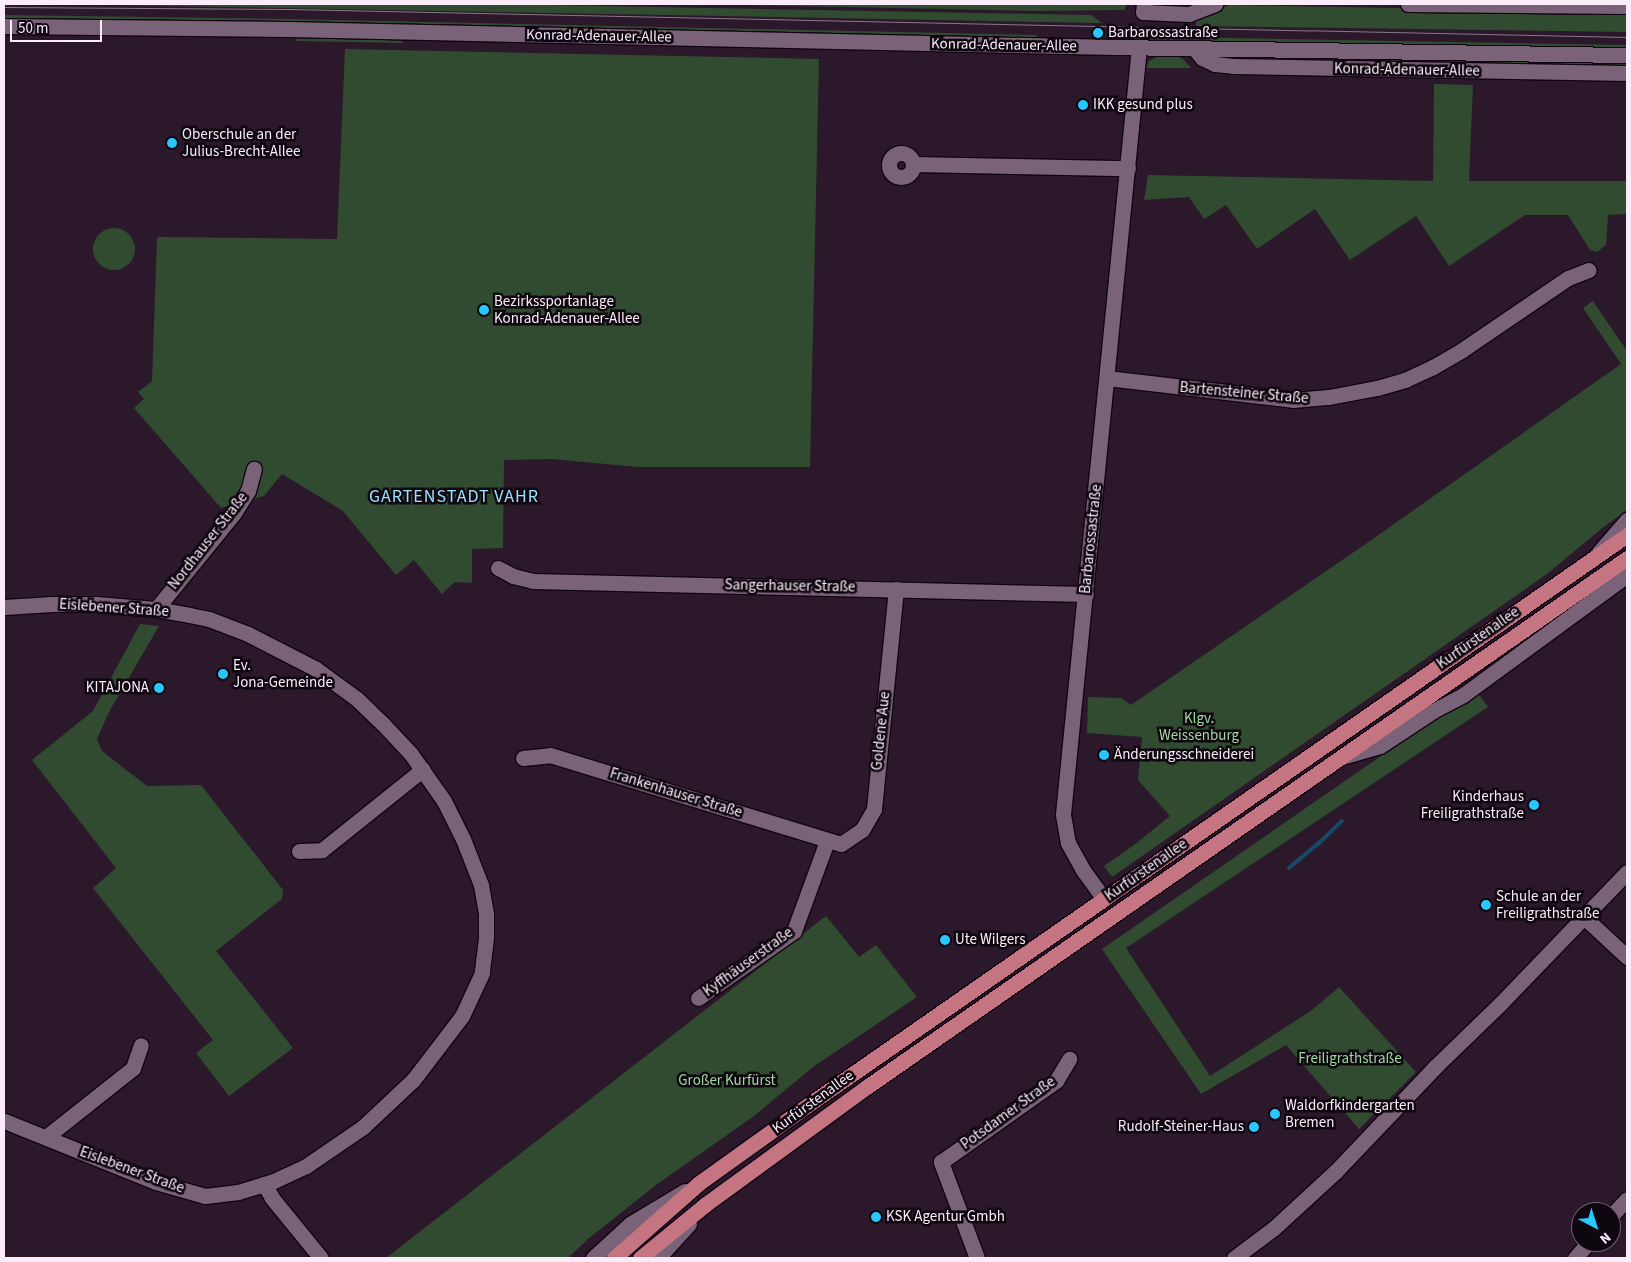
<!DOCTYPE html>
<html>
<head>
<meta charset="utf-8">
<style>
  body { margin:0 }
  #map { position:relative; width:1631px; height:1262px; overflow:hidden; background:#2c182b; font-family:"Source Sans 3",sans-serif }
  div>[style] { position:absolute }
  .green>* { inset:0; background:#304b2f; transform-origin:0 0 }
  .round { border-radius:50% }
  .stream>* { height:4px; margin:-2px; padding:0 2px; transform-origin:2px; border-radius:2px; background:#164a67 }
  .roads { filter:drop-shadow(1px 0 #130413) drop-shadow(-1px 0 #130413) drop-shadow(0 1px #130413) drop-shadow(0 -1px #130413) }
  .street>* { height:15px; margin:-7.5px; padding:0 7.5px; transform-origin:7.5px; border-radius:7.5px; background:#7a6378 }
  .street>.ring { margin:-7.5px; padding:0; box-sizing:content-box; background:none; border:15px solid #7a6378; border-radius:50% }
  .secondary>* { height:15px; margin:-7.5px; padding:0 7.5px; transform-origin:7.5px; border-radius:7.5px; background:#7a6378 }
  .primary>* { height:15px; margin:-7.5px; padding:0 7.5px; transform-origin:7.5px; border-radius:7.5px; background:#c47581 }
  .tram>* { height:1px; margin:-0.5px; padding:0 0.5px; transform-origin:0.5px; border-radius:0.5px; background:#8a7889 }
  .dots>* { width:14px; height:14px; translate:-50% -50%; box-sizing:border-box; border:2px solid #0f070f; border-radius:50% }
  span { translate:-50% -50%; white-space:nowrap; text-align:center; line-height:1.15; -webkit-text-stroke:5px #0f070f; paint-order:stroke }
  .poi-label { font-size:15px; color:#faecf9 }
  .left { translate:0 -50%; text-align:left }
  .right { translate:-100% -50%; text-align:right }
  .street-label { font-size:15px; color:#faecf9 }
  .park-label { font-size:15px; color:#9ed99d }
  .quarter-label { font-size:18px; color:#9ce0fe; letter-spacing:1px }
  .frame { position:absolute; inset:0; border:5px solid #faecf9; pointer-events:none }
  .north { position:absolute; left:1571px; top:1202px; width:50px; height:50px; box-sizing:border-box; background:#0f070f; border:1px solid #6d636d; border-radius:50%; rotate:140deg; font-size:14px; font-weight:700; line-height:20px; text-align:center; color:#faecf9 }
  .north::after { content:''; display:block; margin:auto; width:18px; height:22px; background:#27c8ff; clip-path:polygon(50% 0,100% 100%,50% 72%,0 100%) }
  .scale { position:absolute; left:10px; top:20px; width:92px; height:22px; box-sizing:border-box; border:2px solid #faecf9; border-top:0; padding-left:6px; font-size:15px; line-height:18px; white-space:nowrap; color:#faecf9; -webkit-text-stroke:4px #0f070f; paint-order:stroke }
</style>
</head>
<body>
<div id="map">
  <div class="green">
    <div style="clip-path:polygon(63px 4px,499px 4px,1091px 15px,1102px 23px)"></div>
    <div style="clip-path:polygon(701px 4px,1126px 4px,1125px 10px,1038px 11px)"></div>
    <div style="clip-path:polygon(1229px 5px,1627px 12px,1627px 32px,1196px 26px,1196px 19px)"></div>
    <div style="clip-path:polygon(4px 15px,289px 19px,1037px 35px,1037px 38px,4px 18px)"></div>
    <div style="clip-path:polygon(1120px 36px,1627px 45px,1627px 49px,1119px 39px)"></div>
    <div style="clip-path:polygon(296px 37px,396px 38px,404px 43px,296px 41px)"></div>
    <div style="clip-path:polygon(345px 49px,819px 59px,810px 467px,638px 467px,551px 459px,504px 460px,503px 548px,472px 549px,472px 583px,455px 582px,442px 594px,414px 560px,396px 575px,343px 511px,282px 474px,264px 496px,221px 508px,134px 408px,144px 399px,138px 392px,152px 381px,157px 237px,337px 239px)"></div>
    <div style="clip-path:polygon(1160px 55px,1176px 56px,1183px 59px,1191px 68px,1146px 68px,1149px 61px)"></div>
    <div style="left:1216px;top:56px;width:411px;height:18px;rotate:1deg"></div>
    <div style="clip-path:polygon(1434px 84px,1473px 85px,1469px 181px,1627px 181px,1627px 214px,1608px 215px,1606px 245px,1597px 252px,1590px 250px,1568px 215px,1525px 215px,1449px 266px,1416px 216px,1350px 260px,1315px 209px,1257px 249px,1226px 205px,1204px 219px,1189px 197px,1144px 200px,1148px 175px,1433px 181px)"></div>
    <div class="round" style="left:93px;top:228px;width:42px;height:42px"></div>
    <div style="clip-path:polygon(1593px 301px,1627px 351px,1627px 510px,1601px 529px,1547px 574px,1112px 877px,1104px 866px,1134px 845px,1170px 816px,1138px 780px,1142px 737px,1087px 733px,1088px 697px,1121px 698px,1131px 705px,1367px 543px,1621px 364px,1583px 308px)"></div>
    <div style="clip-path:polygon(140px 624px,159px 626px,110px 710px,97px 739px,102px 751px,147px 786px,201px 785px,283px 890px,282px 899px,216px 951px,293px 1048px,229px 1096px,196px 1053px,213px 1040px,93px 888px,116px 868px,32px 760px,93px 711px)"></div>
    <div style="clip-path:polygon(1477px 692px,1488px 707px,1126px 948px,1210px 1076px,1312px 1010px,1339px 987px,1416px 1072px,1359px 1129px,1286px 1045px,1201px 1094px,1102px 949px,1394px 747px)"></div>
    <div style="clip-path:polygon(826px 916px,859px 957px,876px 945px,917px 997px,813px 1067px,754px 1116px,656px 1185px,588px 1239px,568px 1258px,386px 1258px)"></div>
  </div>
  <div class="stream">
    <div style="left:1289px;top:868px;width:38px;rotate:-40deg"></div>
    <div style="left:1318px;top:844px;width:33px;rotate:-44deg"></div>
  </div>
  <div class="roads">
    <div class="street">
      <div style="left:1144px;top:4px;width:8px;rotate:97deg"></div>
      <div style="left:1143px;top:12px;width:46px;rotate:2.5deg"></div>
      <div style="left:1189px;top:14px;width:28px;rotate:-21deg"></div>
      <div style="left:1408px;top:4px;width:219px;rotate:0.5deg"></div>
      <div style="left:1194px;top:48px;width:13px;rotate:51deg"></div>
      <div style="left:1202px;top:58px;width:14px;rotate:25deg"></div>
      <div style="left:1215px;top:64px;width:18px;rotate:6deg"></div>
      <div style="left:1233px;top:66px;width:394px;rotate:1deg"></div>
      <div class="ring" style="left:889px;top:153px;width:9px;height:9px"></div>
      <div style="left:913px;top:164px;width:215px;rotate:1.1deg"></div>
      <div style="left:1107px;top:378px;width:187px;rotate:6.7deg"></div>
      <div style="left:1293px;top:400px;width:36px;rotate:-5deg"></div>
      <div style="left:1329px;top:397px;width:49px;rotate:-10.6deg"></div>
      <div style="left:1377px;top:388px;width:29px;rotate:-16deg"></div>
      <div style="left:1405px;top:380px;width:31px;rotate:-25deg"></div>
      <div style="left:1433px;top:367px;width:34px;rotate:-30deg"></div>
      <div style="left:1462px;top:350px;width:128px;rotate:-34.2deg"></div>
      <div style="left:1568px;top:278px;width:22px;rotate:-21deg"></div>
      <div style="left:498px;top:568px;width:17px;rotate:28deg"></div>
      <div style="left:513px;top:576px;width:21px;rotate:14deg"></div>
      <div style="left:533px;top:581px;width:553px;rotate:1.35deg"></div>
      <div style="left:4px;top:607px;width:48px;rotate:-3.6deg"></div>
      <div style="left:52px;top:604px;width:44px"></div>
      <div style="left:96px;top:604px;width:60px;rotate:4.8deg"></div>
      <div style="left:156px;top:609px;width:34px;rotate:10deg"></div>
      <div style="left:189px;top:615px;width:20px;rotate:11deg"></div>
      <div style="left:209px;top:619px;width:42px;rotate:21deg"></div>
      <div style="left:248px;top:634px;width:76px;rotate:27.2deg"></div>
      <div style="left:316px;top:669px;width:51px;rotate:36.2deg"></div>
      <div style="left:357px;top:699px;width:35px;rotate:44deg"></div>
      <div style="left:382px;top:723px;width:42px;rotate:46.9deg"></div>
      <div style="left:411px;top:754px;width:57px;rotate:54.9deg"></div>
      <div style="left:444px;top:801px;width:42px;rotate:63.4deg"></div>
      <div style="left:463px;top:839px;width:49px;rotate:68.6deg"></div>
      <div style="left:481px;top:885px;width:29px;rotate:80deg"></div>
      <div style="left:486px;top:914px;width:24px;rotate:90deg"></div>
      <div style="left:486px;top:938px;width:35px;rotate:97deg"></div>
      <div style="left:482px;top:973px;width:47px;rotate:114.9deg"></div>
      <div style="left:462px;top:1016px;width:81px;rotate:127.4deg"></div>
      <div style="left:413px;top:1080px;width:69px;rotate:136.8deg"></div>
      <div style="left:363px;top:1127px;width:69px;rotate:145.6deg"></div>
      <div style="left:306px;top:1166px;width:35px;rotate:155deg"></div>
      <div style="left:274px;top:1181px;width:38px;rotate:163deg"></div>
      <div style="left:238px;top:1192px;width:33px;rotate:173deg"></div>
      <div style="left:205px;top:1196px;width:51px;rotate:-164.1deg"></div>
      <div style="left:156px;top:1182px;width:164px;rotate:-158.1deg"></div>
      <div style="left:156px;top:609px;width:124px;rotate:-50.9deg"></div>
      <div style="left:234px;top:513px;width:26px;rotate:-58deg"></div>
      <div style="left:248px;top:491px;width:23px;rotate:-75deg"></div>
      <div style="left:523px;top:758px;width:27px;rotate:-6deg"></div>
      <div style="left:550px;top:755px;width:304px;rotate:17deg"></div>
      <div style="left:841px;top:844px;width:25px;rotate:-34deg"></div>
      <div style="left:862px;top:830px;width:24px;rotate:-60deg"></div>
      <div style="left:874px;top:809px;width:221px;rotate:-84.3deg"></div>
      <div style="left:299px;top:851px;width:23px;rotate:-2deg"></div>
      <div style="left:322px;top:850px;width:129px;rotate:-38.7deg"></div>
      <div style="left:1104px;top:899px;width:36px;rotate:-126deg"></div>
      <div style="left:1083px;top:870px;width:31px;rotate:-119deg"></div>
      <div style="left:1068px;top:843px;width:29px;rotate:-100deg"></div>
      <div style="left:1063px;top:814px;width:771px;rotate:-84.34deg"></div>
      <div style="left:1584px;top:917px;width:59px;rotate:42.9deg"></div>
      <div style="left:698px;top:998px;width:117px;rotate:-34.9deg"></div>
      <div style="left:794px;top:931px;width:96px;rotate:-69.9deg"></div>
      <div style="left:46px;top:1137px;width:111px;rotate:-38.4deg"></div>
      <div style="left:133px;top:1068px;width:24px;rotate:-71deg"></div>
      <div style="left:264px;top:1184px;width:16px;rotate:60deg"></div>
      <div style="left:272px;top:1198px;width:77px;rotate:50.8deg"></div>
      <div style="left:1611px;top:1216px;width:23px;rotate:-47deg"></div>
      <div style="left:977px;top:1258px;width:103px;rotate:-110.6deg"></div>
      <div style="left:941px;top:1162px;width:141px;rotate:-35.2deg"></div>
      <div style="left:1056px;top:1081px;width:26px;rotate:-59deg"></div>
      <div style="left:1234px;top:1258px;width:50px;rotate:-36.9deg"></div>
      <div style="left:1274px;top:1228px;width:84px;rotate:-42.6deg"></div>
      <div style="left:1336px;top:1171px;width:144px;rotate:-46.4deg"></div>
      <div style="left:1435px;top:1067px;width:91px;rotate:-44.1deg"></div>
      <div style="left:1500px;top:1004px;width:183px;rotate:-46.1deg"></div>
      <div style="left:1575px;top:1258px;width:21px;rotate:-49deg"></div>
    </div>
    <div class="secondary">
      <div style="left:4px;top:26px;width:284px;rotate:0.6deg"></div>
      <div style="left:288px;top:29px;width:827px;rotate:1.25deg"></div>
      <div style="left:1115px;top:47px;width:512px;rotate:0.9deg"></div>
      <div style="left:1599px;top:552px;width:43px;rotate:-48.8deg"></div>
      <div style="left:1345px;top:756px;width:36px;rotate:-16deg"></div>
      <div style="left:1380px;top:746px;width:64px;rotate:-33.4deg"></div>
      <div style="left:1433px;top:711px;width:34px;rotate:-28deg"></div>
      <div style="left:1463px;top:695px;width:203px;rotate:-36.2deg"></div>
      <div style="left:593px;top:1258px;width:50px;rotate:-42.6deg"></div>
      <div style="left:630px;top:1224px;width:64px;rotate:-31deg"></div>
      <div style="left:658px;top:1258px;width:46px;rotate:-47.6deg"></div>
    </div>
    <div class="primary">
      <div style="left:614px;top:1258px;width:113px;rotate:-41.4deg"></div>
      <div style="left:699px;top:1183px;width:143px;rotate:-35.6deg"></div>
      <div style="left:815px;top:1100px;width:989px;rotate:-34.83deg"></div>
      <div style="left:640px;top:1258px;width:85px;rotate:-39.3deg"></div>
      <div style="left:706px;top:1204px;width:200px;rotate:-36.1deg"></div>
      <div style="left:868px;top:1086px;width:925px;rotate:-34.82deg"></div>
    </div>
  </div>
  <div class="tram">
    <div style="left:4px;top:7px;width:286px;rotate:0.4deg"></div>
    <div style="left:290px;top:9px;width:1337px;rotate:1.2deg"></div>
  </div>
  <div class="dots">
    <div style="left:1098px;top:33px;background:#27c8ff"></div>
    <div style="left:1083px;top:105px;background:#27c8ff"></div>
    <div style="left:172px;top:143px;background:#27c8ff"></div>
    <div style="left:484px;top:310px;background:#27c8ff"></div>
    <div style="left:223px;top:674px;background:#27c8ff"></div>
    <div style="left:159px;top:688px;background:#27c8ff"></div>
    <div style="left:1104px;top:755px;background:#27c8ff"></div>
    <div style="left:1534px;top:805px;background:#27c8ff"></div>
    <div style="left:1486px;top:905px;background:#27c8ff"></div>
    <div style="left:945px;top:940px;background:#27c8ff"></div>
    <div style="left:1275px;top:1114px;background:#27c8ff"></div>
    <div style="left:1254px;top:1127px;background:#27c8ff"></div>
    <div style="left:876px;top:1217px;background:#27c8ff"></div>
  </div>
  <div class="poi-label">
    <span class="left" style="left:1108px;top:33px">Barbarossastraße</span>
    <span class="left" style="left:1093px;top:105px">IKK gesund plus</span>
    <span class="left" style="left:182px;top:143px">Oberschule an der<br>Julius-Brecht-Allee</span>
    <span class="left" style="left:494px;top:310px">Bezirkssportanlage<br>Konrad-Adenauer-Allee</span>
    <span class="left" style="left:233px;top:674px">Ev.<br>Jona-Gemeinde</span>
    <span class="right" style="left:149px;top:688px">KITAJONA</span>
    <span class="left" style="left:1114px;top:755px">Änderungsschneiderei</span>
    <span class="right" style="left:1524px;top:805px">Kinderhaus<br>Freiligrathstraße</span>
    <span class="left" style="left:1496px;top:905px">Schule an der<br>Freiligrathstraße</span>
    <span class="left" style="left:955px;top:940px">Ute Wilgers</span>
    <span class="left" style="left:1285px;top:1114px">Waldorfkindergarten<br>Bremen</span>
    <span class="right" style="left:1244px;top:1127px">Rudolf-Steiner-Haus</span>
    <span class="left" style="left:886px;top:1217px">KSK Agentur Gmbh</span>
  </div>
  <div class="street-label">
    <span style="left:599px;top:36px;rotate:1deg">Konrad-Adenauer-Allee</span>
    <span style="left:1004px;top:45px;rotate:1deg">Konrad-Adenauer-Allee</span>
    <span style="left:1407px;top:70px;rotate:1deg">Konrad-Adenauer-Allee</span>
    <span style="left:1244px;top:393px;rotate:5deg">Bartensteiner Straße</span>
    <span style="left:1091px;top:539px;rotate:-84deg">Barbarossastraße</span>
    <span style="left:208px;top:541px;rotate:-52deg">Nordhauser Straße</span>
    <span style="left:790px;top:586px;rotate:1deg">Sangerhauser Straße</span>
    <span style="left:114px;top:608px;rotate:4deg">Eislebener Straße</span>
    <span style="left:1478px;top:638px;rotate:-35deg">Kurfürstenallee</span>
    <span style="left:881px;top:731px;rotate:-84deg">Goldene Aue</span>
    <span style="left:676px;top:793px;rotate:17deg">Frankenhauser Straße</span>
    <span style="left:1146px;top:870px;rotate:-35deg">Kurfürstenallee</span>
    <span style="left:748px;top:962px;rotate:-36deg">Kyffhäuserstraße</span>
    <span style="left:813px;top:1102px;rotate:-36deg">Kurfürstenallee</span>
    <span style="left:1008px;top:1113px;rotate:-36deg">Potsdamer Straße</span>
    <span style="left:132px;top:1170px;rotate:20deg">Eislebener Straße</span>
  </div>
  <div class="park-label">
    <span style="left:1199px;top:727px">Klgv.<br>Weissenburg</span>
    <span style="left:1350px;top:1059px">Freiligrathstraße</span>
    <span style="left:727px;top:1081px">Großer Kurfürst</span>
  </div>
  <div class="quarter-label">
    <span style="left:454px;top:497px">GARTENSTADT VAHR</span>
  </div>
  <div class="frame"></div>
  <div class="north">N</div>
  <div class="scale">50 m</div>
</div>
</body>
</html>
